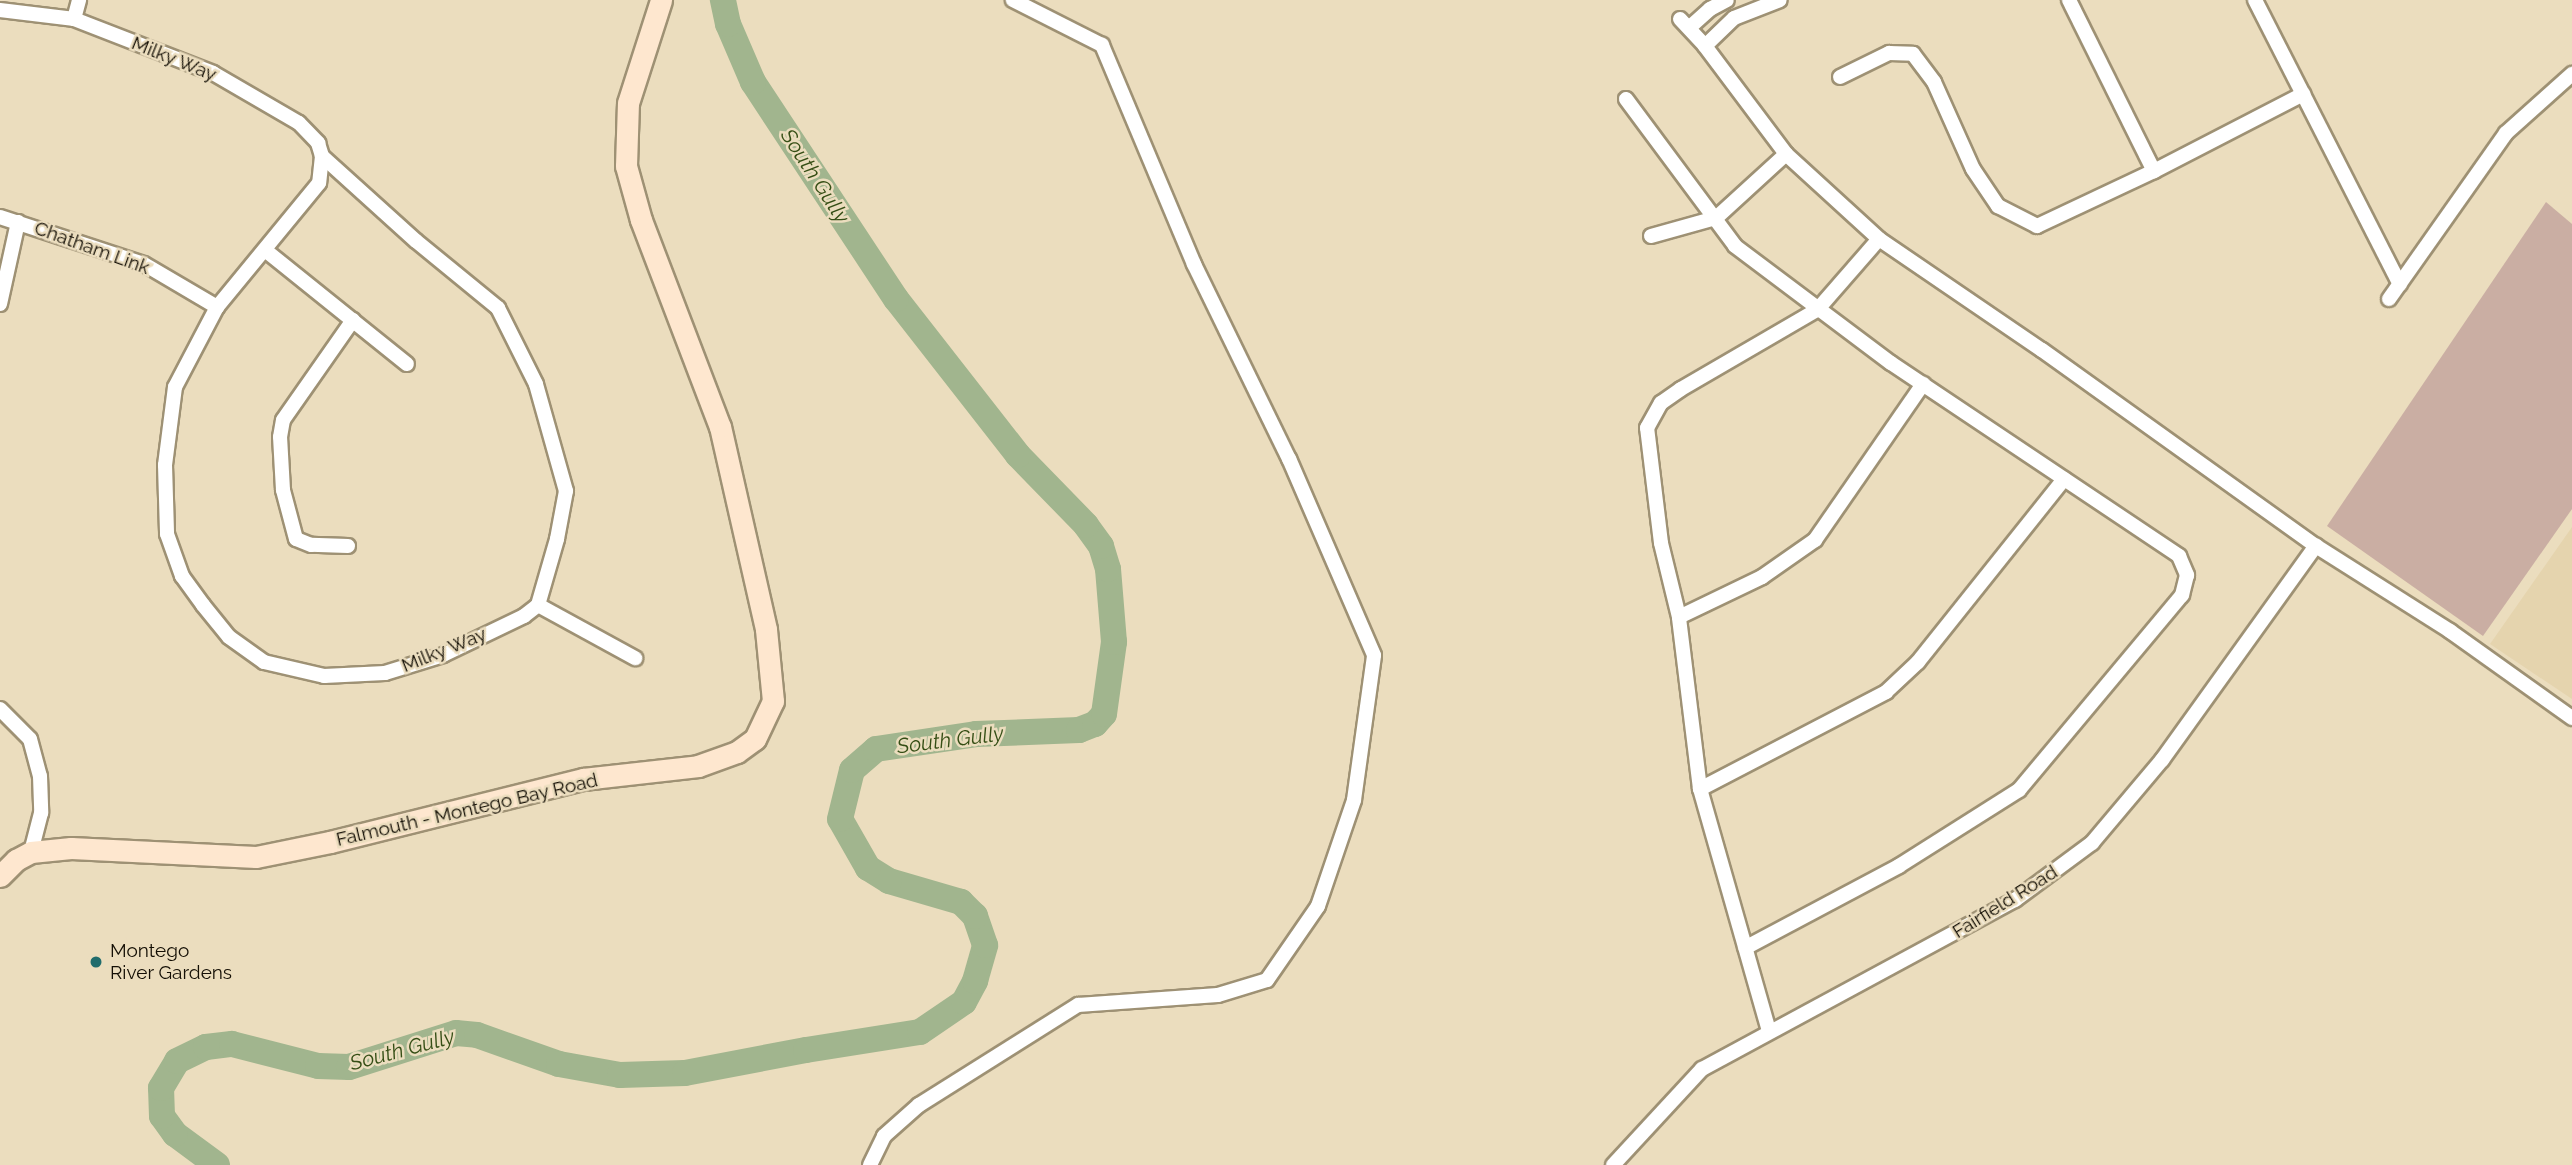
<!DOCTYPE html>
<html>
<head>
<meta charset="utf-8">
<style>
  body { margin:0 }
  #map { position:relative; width:2572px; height:1165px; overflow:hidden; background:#ebddbe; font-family:Raleway,sans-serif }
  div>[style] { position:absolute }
  .built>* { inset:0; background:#e5d4ae }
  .green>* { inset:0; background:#caaea3 }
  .river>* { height:26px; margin:-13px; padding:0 13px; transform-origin:13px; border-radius:13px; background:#a1b58e }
  .roads { filter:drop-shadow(2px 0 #9e9174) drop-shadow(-2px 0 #9e9174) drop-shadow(0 2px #9e9174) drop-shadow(0 -2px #9e9174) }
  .street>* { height:14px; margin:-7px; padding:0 7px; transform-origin:7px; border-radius:7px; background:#fff }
  .secondary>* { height:21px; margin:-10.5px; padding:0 10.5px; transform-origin:10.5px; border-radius:10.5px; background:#fee7cf }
  .dots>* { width:19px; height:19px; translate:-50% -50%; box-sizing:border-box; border:4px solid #ebddbe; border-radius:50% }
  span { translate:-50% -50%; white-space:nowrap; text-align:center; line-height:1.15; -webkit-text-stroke:5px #ebddbe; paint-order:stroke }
  .street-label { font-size:19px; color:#140f05 }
  .poi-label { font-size:19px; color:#140f05 }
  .left { translate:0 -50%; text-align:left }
  .water-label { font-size:21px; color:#354e15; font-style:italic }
</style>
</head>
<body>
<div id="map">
  <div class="built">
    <div style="clip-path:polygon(2572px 527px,2572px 699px,2490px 644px)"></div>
  </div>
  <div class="green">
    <div style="clip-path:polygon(2546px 202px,2572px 224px,2572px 509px,2483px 636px,2327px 526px)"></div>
  </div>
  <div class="river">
    <div style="left:217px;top:1165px;width:52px;rotate:-143.6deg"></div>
    <div style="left:175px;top:1134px;width:22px;rotate:-126deg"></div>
    <div style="left:162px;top:1116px;width:28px;rotate:-92deg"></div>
    <div style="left:161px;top:1088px;width:31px;rotate:-59deg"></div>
    <div style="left:177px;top:1061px;width:32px;rotate:-26deg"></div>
    <div style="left:206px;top:1047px;width:26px;rotate:-7deg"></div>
    <div style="left:232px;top:1044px;width:89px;rotate:14.3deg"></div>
    <div style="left:318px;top:1066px;width:31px;rotate:2deg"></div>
    <div style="left:349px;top:1067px;width:112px;rotate:-17.6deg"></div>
    <div style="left:456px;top:1033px;width:21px;rotate:5deg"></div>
    <div style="left:477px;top:1035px;width:87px;rotate:19.5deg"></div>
    <div style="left:559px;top:1064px;width:62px;rotate:10.2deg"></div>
    <div style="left:620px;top:1075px;width:65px;rotate:-1.8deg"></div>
    <div style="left:685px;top:1073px;width:123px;rotate:-10.8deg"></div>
    <div style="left:806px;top:1050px;width:115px;rotate:-9deg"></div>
    <div style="left:920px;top:1032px;width:53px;rotate:-34.3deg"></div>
    <div style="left:964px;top:1002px;width:24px;rotate:-62deg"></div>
    <div style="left:975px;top:981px;width:37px;rotate:-74deg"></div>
    <div style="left:985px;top:945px;width:31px;rotate:-109deg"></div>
    <div style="left:975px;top:916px;width:20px;rotate:-135deg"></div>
    <div style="left:961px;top:902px;width:75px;rotate:-163.7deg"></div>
    <div style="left:889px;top:881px;width:25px;rotate:-148deg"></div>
    <div style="left:868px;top:868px;width:56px;rotate:-119.7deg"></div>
    <div style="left:840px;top:819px;width:50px;rotate:-76.2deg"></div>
    <div style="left:852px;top:770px;width:32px;rotate:-41deg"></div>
    <div style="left:876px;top:749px;width:101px;rotate:-8.5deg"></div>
    <div style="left:976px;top:734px;width:103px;rotate:-2.2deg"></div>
    <div style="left:1079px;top:730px;width:17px;rotate:-21deg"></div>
    <div style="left:1095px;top:724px;width:13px;rotate:-48deg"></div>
    <div style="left:1104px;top:714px;width:73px;rotate:-82.1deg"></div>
    <div style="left:1114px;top:642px;width:73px;rotate:-94.7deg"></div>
    <div style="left:1108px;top:569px;width:24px;rotate:-107deg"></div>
    <div style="left:1101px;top:546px;width:26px;rotate:-126deg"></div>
    <div style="left:1086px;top:525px;width:98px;rotate:-134.2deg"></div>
    <div style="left:1018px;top:455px;width:198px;rotate:-128deg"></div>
    <div style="left:896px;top:299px;width:260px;rotate:-123.4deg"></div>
    <div style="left:753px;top:82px;width:63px;rotate:-113.3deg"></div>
    <div style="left:728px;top:24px;width:25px;rotate:-102deg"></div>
  </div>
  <div class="roads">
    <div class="street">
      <div style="left:2069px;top:0;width:191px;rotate:63.6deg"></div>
      <div style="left:2255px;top:0;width:319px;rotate:63deg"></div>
      <div style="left:0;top:10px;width:75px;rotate:6.9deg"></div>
      <div style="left:74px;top:19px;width:149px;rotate:21.2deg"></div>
      <div style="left:213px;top:73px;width:99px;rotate:30.2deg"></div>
      <div style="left:299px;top:123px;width:28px;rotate:46deg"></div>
      <div style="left:318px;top:143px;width:14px;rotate:73deg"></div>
      <div style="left:322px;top:156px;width:27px;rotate:96deg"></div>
      <div style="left:319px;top:183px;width:161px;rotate:129.4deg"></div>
      <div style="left:217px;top:307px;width:90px;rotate:117.7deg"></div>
      <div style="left:175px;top:387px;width:79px;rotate:97.3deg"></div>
      <div style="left:165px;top:465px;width:69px;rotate:88.3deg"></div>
      <div style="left:167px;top:534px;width:45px;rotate:70.3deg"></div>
      <div style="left:182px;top:576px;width:36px;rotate:54deg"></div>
      <div style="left:203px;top:605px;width:41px;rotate:50.9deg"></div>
      <div style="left:229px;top:637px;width:43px;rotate:35.5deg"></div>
      <div style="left:264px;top:662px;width:62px;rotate:13.1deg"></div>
      <div style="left:324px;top:676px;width:61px;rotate:-2.8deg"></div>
      <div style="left:385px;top:673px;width:61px;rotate:-17.2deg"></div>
      <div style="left:443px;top:655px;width:90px;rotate:-25.7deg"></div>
      <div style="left:524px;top:616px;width:18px;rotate:-38deg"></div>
      <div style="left:538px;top:605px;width:69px;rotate:-73.9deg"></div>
      <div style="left:557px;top:539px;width:49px;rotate:-79.4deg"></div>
      <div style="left:566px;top:491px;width:111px;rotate:-105.7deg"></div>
      <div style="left:536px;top:384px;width:85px;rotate:-116.6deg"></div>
      <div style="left:498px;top:308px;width:106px;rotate:-140.7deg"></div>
      <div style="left:416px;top:241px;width:127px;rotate:-137.9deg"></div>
      <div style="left:74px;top:19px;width:20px;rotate:-75deg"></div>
      <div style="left:1680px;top:19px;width:37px;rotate:47deg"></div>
      <div style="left:1705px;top:46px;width:135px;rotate:53.1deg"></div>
      <div style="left:1786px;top:154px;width:126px;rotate:42.4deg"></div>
      <div style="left:1879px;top:239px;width:197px;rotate:34.3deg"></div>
      <div style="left:2042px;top:350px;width:337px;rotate:35.6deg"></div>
      <div style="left:2316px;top:546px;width:159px;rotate:32.4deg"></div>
      <div style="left:2450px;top:631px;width:150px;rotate:35.5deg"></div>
      <div style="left:1690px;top:27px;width:27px;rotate:-42deg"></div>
      <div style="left:1710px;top:9px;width:19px;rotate:-28deg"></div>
      <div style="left:1705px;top:46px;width:40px;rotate:-44deg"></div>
      <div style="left:1734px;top:18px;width:49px;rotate:-21.4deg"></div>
      <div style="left:1840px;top:77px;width:55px;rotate:-26.1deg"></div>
      <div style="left:1889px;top:53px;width:24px;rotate:2deg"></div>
      <div style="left:1913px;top:54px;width:35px;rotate:53deg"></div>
      <div style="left:1934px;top:82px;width:95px;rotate:65.9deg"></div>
      <div style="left:1973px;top:169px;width:45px;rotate:56deg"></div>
      <div style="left:1998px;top:206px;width:44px;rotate:27.1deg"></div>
      <div style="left:2037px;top:226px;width:129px;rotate:-25.2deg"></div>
      <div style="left:2154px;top:171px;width:168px;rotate:-27.3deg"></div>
      <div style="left:1626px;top:99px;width:183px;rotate:53.4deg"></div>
      <div style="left:1735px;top:246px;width:195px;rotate:36.9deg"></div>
      <div style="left:1891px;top:363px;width:347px;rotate:33.8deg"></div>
      <div style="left:2179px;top:556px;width:21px;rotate:67deg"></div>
      <div style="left:2187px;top:575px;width:21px;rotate:104deg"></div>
      <div style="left:2182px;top:595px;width:254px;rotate:129.9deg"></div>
      <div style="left:2019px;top:790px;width:142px;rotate:147.7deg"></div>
      <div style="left:1899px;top:866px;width:174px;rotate:152deg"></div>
      <div style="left:0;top:217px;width:151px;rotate:18.1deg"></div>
      <div style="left:144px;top:264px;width:85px;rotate:30.5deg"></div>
      <div style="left:1651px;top:236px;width:67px;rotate:-15.5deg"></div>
      <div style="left:1716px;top:218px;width:95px;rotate:-42.4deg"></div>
      <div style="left:265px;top:250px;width:182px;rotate:38.8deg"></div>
      <div style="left:2389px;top:299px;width:203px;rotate:-54.8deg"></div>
      <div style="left:2506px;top:133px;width:89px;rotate:-41.8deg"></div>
      <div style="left:0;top:304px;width:84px;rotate:-77.6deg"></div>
      <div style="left:348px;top:546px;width:37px;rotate:-178deg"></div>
      <div style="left:311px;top:545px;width:16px;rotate:-158deg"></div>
      <div style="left:296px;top:539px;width:51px;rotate:-104.9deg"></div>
      <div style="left:283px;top:490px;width:53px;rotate:-93.2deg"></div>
      <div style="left:280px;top:437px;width:17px;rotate:-80deg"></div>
      <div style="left:283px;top:420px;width:122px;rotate:-55deg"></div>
      <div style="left:538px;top:605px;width:111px;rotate:28.7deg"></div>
      <div style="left:1679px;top:617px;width:92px;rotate:-25.7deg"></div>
      <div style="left:1762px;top:577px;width:65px;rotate:-34.9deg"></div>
      <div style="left:1815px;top:540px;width:190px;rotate:-55.3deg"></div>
      <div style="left:0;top:709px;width:42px;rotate:45deg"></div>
      <div style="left:30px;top:739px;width:38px;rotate:75deg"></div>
      <div style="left:40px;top:776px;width:37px;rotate:88deg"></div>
      <div style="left:41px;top:813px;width:40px;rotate:104.4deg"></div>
      <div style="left:1700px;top:789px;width:210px;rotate:-27.5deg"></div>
      <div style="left:1886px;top:692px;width:44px;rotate:-43.2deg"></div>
      <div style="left:1918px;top:662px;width:234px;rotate:-51.4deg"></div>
      <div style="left:1769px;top:1031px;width:252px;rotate:-105.9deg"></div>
      <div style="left:1700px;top:789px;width:173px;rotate:-97deg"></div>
      <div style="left:1679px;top:617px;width:76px;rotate:-103.7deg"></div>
      <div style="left:1661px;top:543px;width:116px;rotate:-96.9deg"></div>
      <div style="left:1647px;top:428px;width:29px;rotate:-61deg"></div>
      <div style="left:1661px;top:403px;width:24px;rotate:-35deg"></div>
      <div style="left:1681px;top:389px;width:157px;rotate:-30.2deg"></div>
      <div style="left:1817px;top:310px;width:94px;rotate:-48.9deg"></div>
      <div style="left:870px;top:1165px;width:32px;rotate:-64deg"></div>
      <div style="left:884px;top:1136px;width:47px;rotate:-41.5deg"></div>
      <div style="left:919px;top:1105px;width:188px;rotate:-32.2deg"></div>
      <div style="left:1078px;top:1005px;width:140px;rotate:-4.1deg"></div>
      <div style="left:1218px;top:995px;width:51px;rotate:-17deg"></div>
      <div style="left:1267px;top:980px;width:90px;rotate:-55.4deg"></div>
      <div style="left:1318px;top:906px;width:112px;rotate:-71.2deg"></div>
      <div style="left:1354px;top:800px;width:146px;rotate:-82.1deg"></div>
      <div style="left:1374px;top:655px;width:214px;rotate:-113.4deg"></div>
      <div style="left:1289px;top:459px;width:217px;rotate:-116deg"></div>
      <div style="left:1194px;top:264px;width:238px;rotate:-112.8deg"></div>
      <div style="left:1102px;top:45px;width:100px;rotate:-153.2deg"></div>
      <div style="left:1613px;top:1165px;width:131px;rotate:-47.2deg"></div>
      <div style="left:1702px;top:1069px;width:356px;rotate:-28.4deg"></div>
      <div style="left:2015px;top:900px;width:96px;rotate:-36.5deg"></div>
      <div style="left:2092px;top:843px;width:109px;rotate:-49.9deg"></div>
      <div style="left:2162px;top:760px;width:264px;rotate:-54.3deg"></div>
    </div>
    <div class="secondary">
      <div style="left:0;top:876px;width:23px;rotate:-45deg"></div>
      <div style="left:16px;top:860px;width:17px;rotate:-28deg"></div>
      <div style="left:31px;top:852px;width:40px;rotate:-5.7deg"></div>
      <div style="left:71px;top:848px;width:185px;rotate:2.8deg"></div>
      <div style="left:256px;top:857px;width:76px;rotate:-11.5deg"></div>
      <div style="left:330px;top:842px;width:261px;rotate:-14deg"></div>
      <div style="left:583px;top:779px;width:116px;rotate:-6.4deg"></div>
      <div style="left:698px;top:766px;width:41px;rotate:-19.7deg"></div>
      <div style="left:737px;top:752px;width:22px;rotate:-36deg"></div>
      <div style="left:755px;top:739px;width:42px;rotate:-64.7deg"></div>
      <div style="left:773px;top:701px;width:72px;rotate:-95.6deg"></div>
      <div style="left:766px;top:629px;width:207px;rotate:-102.8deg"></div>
      <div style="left:720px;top:427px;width:222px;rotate:-110.9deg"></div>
      <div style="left:641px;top:220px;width:56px;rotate:-105.5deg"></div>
      <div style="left:626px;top:166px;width:63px;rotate:-88.2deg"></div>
      <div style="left:628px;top:103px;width:108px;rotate:-72.2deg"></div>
    </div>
  </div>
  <div class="dots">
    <div style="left:96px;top:962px;background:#206c6c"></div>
  </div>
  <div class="street-label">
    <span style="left:174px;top:59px;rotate:22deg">Milky Way</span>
    <span style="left:92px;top:248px;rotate:20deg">Chatham Link</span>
    <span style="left:444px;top:650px;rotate:-22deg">Milky Way</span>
    <span style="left:467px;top:810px;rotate:-13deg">Falmouth - Montego Bay Road</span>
    <span style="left:2005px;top:902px;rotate:-32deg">Fairfield Road</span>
  </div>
  <div class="poi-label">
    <span class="left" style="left:110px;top:962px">Montego<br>River Gardens</span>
  </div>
  <div class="water-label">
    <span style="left:815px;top:176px;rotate:57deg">South Gully</span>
    <span style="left:950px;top:740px;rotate:-7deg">South Gully</span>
    <span style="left:402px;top:1050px;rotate:-15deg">South Gully</span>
  </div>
</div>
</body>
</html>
